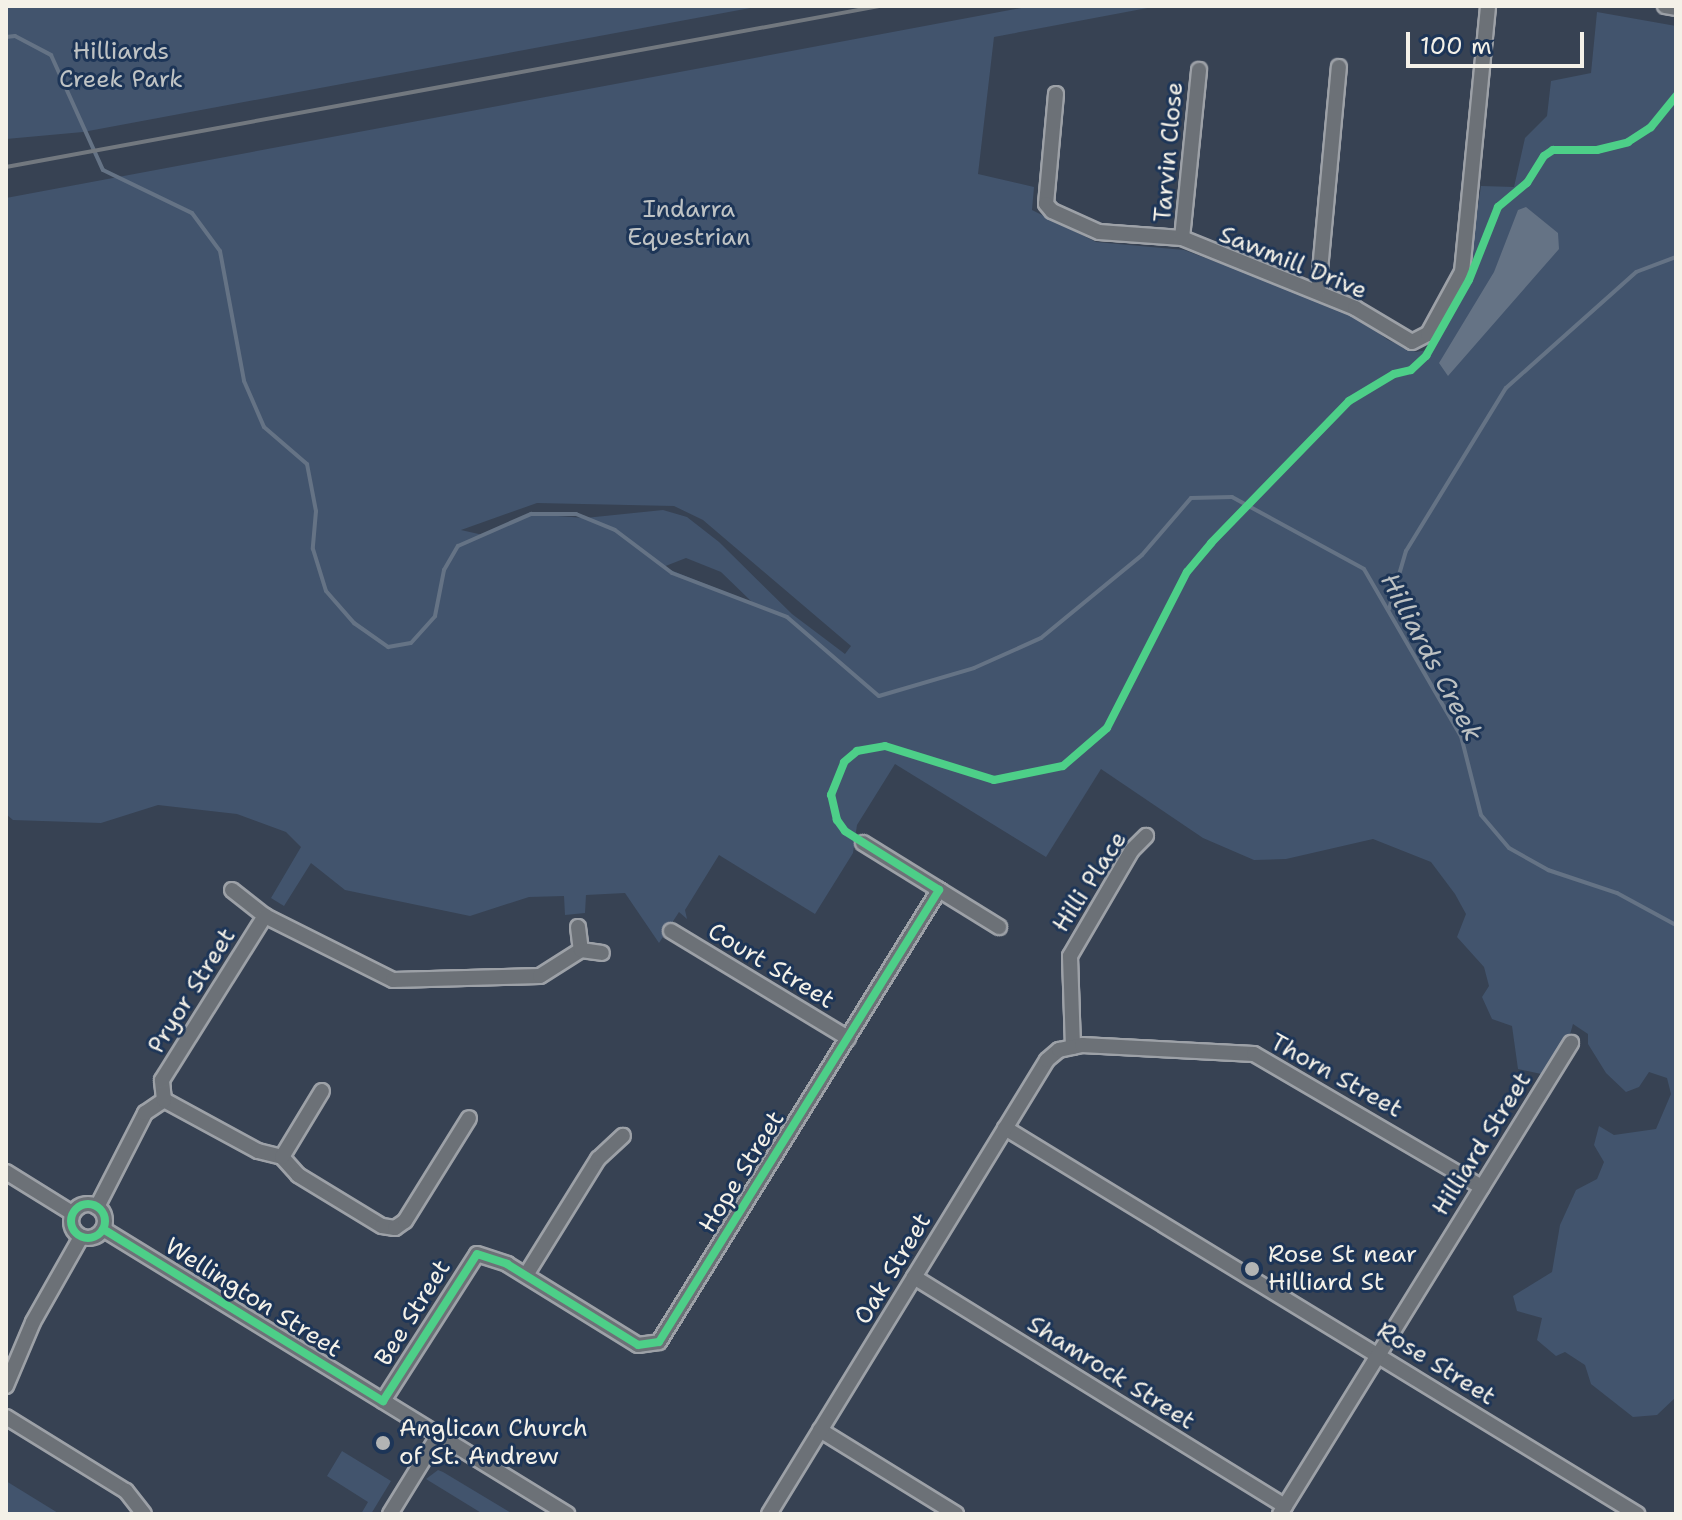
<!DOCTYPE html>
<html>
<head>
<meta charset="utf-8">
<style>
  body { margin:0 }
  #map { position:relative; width:1682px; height:1520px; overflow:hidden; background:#374253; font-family:"Shantell Sans",sans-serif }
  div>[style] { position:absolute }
  .green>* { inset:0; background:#42546d }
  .water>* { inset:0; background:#657385 }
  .stream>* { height:4px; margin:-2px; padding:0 2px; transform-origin:2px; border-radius:2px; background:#657385 }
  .roads { filter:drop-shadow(2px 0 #9da1a7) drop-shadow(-2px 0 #9da1a7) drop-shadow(0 2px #9da1a7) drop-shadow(0 -2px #9da1a7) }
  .street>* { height:14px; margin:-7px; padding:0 7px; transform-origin:7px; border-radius:7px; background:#6c7177 }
  .street>.ring { margin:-7px; padding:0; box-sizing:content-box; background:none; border:14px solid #6c7177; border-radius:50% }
  .rail>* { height:4px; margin:-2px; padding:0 2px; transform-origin:2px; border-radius:2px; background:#72787f }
  .cycleway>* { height:8px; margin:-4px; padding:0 4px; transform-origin:4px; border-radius:4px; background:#4dcf88 }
  .cycleway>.ring { margin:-4px; padding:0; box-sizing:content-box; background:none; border:8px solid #4dcf88; border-radius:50% }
  .dots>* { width:22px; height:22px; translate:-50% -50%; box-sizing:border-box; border:4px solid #1d3557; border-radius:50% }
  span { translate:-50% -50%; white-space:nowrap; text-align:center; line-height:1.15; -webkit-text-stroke:6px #1d3557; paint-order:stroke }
  .park-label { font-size:24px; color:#bfc3c4 }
  .street-label { font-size:24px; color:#f4f1e8 }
  .poi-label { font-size:24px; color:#f4f1e8 }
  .left { translate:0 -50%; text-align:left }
  .water-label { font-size:26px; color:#bdc1c2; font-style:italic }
  .frame { position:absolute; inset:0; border:8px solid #f4f1e8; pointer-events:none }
  .scale { position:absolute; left:1406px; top:32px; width:178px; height:36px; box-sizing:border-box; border:4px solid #f4f1e8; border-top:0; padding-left:10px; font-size:24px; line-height:28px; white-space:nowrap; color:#f4f1e8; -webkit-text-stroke:6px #1d3557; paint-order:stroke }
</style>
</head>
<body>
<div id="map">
  <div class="green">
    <div style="clip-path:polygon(6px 6px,761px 6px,83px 132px,6px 139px)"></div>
    <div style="clip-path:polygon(evenodd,1032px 6px,1158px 6px,994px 37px,978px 174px,1034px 187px,1032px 210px,1096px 242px,1184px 250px,1349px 311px,1388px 340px,1416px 352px,1427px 350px,1467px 280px,1481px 186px,1514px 187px,1525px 138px,1547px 116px,1551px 81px,1591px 73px,1597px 12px,1676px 26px,1676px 1397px,1657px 1415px,1633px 1417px,1591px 1384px,1585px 1365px,1565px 1352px,1556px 1356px,1537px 1340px,1542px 1318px,1517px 1311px,1513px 1296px,1552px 1272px,1560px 1225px,1576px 1190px,1597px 1179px,1604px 1162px,1594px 1145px,1599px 1126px,1614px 1135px,1656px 1129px,1671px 1094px,1667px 1078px,1649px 1072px,1639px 1087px,1626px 1092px,1606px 1073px,1588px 1044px,1588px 1034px,1573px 1024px,1567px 1045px,1546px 1075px,1518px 1069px,1512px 1026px,1492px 1019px,1482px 997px,1489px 986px,1484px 967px,1457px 937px,1466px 914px,1455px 894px,1431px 862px,1373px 839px,1286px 859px,1254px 860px,1203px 838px,1101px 769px,1046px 857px,895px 764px,857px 825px,853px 853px,815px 914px,719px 855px,685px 910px,687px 919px,679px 912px,659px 943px,625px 893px,586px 895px,585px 913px,565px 915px,564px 896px,529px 897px,470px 916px,345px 890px,311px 863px,284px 906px,271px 898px,301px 847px,286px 832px,237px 814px,158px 805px,101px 823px,13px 820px,6px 814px,6px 198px,1032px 6px,537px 503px,674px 506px,703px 520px,851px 646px,845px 654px,792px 614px,719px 542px,687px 517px,663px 510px,585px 518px,531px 514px,483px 535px,461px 530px,537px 503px,1032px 6px,686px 558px,721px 572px,753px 603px,663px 567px,686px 558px)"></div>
    <div style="clip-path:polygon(342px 1451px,391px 1481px,371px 1514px,361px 1514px,368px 1502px,327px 1476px)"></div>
    <div style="clip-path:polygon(438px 1470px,443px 1472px,513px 1514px,483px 1514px,426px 1479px)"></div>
    <div style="clip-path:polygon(6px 1481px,58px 1513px,57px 1514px,6px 1514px)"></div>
  </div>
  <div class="water">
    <div style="clip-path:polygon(1526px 207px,1558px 233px,1559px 249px,1448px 376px,1439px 363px,1494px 272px,1518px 210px)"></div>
  </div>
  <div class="stream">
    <div style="left:6px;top:37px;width:9px;rotate:-6deg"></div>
    <div style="left:15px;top:36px;width:41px;rotate:27.8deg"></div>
    <div style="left:51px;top:55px;width:126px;rotate:65.7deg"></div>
    <div style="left:103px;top:170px;width:99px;rotate:25.8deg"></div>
    <div style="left:192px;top:213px;width:47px;rotate:53.6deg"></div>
    <div style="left:220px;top:251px;width:132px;rotate:79.5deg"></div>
    <div style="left:244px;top:381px;width:50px;rotate:66.5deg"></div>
    <div style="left:264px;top:427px;width:57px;rotate:40.7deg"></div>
    <div style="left:307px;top:464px;width:48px;rotate:79.2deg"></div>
    <div style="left:316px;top:511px;width:38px;rotate:95deg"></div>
    <div style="left:313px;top:549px;width:44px;rotate:72.8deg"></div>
    <div style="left:326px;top:591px;width:43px;rotate:48.8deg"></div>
    <div style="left:354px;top:623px;width:42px;rotate:35.2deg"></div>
    <div style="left:388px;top:647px;width:23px;rotate:-10deg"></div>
    <div style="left:411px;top:643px;width:36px;rotate:-48deg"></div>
    <div style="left:435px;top:616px;width:47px;rotate:-78.9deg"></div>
    <div style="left:444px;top:570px;width:28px;rotate:-60deg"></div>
    <div style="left:458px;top:546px;width:80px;rotate:-23.7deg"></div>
    <div style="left:531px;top:514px;width:45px"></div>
    <div style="left:576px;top:514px;width:42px;rotate:22.3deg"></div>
    <div style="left:615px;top:530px;width:71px;rotate:37deg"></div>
    <div style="left:672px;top:573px;width:123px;rotate:20.9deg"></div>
    <div style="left:787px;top:617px;width:121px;rotate:40.7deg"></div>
    <div style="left:879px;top:696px;width:99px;rotate:-16.4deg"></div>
    <div style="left:974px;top:668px;width:73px;rotate:-24.1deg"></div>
    <div style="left:1041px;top:638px;width:131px;rotate:-39.4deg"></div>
    <div style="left:1142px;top:555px;width:75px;rotate:-49.3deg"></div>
    <div style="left:1191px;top:498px;width:41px;rotate:-1.4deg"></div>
    <div style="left:1232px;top:497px;width:150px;rotate:28.6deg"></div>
    <div style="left:1364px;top:569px;width:193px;rotate:59.9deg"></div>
    <div style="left:1461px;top:736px;width:81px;rotate:75.8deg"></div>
    <div style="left:1481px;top:815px;width:43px;rotate:49.7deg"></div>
    <div style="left:1509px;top:848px;width:45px;rotate:29.4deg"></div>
    <div style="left:1548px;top:870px;width:73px;rotate:18.4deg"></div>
    <div style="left:1617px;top:893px;width:67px;rotate:28.5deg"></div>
    <div style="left:1389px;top:609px;width:60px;rotate:-73.7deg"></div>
    <div style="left:1406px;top:551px;width:191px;rotate:-58.5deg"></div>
    <div style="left:1506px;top:388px;width:174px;rotate:-41.7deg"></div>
    <div style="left:1636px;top:272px;width:43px;rotate:-20.6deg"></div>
  </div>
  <div class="roads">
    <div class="street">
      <div style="left:1665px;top:6px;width:11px;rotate:10deg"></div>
      <div style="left:1056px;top:94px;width:110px;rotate:95.2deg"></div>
      <div style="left:1046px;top:204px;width:9px;rotate:49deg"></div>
      <div style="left:1052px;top:211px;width:51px;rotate:24.1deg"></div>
      <div style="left:1099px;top:232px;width:83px;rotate:4.1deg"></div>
      <div style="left:1182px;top:238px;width:187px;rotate:22deg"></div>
      <div style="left:1355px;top:308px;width:66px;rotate:30.8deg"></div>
      <div style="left:1412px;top:342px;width:18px;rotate:-27deg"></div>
      <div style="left:1428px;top:334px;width:71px;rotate:-61.3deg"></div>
      <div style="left:1462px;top:272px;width:267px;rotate:-84.4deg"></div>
      <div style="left:1182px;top:238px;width:169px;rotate:-84.2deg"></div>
      <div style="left:1318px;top:292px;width:226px;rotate:-84.7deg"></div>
      <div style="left:863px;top:843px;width:160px;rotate:31.7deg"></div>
      <div style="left:232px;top:890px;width:42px;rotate:38.2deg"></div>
      <div style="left:265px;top:916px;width:143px;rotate:26.6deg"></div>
      <div style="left:393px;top:980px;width:147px;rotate:-1.6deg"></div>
      <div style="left:540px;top:976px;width:49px;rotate:-32.4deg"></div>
      <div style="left:578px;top:927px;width:23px;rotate:83deg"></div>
      <div style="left:581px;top:950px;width:21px;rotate:8deg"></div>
      <div style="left:671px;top:931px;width:207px;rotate:31.2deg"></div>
      <div style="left:1073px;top:1047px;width:91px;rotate:-91.9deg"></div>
      <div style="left:1070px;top:956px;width:123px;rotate:-59.7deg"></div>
      <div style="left:1132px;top:850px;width:20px;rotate:-45deg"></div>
      <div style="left:164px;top:1100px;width:107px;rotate:28.5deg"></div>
      <div style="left:258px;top:1151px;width:25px;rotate:14deg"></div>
      <div style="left:282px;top:1157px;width:24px;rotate:48deg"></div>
      <div style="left:298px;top:1175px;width:98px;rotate:31.3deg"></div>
      <div style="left:382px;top:1226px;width:13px;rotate:9deg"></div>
      <div style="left:395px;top:1228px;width:12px;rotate:-35deg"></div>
      <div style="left:405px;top:1221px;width:121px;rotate:-58.1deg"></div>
      <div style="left:1005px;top:1128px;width:741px;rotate:31.41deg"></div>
      <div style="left:282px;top:1157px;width:77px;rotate:-58.8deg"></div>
      <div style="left:6px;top:1172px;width:78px;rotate:31.8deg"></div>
      <div class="ring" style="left:71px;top:1204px;width:20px;height:20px"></div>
      <div style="left:97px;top:1207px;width:106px;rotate:-62.9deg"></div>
      <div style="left:145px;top:1113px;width:23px;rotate:-34deg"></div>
      <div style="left:164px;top:1100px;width:20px;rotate:-96deg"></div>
      <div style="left:162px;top:1080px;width:194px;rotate:-57.9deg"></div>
      <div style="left:103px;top:1229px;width:545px;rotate:31.56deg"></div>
      <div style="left:526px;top:1275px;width:137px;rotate:-58.2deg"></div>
      <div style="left:598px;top:1159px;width:34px;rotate:-43deg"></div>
      <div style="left:914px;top:1277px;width:436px;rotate:31.7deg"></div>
      <div style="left:6px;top:1386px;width:69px;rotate:-67.1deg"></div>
      <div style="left:33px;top:1322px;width:98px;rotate:-60.5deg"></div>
      <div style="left:383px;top:1401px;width:174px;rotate:-57.4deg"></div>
      <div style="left:477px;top:1254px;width:32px;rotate:18deg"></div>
      <div style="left:507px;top:1264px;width:154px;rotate:31.7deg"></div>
      <div style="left:638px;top:1345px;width:21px;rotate:-8deg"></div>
      <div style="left:659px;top:1342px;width:532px;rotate:-58.22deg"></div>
      <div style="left:6px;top:1417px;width:141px;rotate:31.7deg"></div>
      <div style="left:126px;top:1491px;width:29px;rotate:52deg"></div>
      <div style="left:820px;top:1430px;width:160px;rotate:31.7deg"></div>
      <div style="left:390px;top:1514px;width:92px;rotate:-58.4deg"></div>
      <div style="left:769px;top:1514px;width:532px;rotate:-58.52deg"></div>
      <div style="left:1047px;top:1060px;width:16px;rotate:-40deg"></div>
      <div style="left:1059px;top:1050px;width:24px;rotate:-12deg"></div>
      <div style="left:1082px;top:1045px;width:172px;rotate:3deg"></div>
      <div style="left:1254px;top:1054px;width:264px;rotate:30.3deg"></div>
      <div style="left:1280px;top:1514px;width:554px;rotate:-58.29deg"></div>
    </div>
  </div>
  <div class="rail">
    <div style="left:6px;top:167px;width:889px;rotate:-10.44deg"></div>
  </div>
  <div class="cycleway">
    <div class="ring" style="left:71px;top:1204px;width:26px;height:26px"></div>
    <div style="left:103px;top:1229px;width:329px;rotate:31.6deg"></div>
    <div style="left:383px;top:1401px;width:174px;rotate:-57.4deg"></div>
    <div style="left:477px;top:1254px;width:32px;rotate:18deg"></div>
    <div style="left:507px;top:1264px;width:154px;rotate:31.7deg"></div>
    <div style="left:638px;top:1345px;width:21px;rotate:-8deg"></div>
    <div style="left:659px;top:1342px;width:532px;rotate:-58.22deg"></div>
    <div style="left:939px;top:890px;width:111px;rotate:-147.9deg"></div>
    <div style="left:845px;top:831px;width:14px;rotate:-126deg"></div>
    <div style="left:837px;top:820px;width:26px;rotate:-103deg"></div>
    <div style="left:831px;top:795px;width:35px;rotate:-68deg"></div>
    <div style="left:844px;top:762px;width:17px;rotate:-40deg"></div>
    <div style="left:857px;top:751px;width:28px;rotate:-10deg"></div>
    <div style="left:885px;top:746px;width:114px;rotate:17.3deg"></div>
    <div style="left:994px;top:780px;width:70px;rotate:-11.5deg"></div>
    <div style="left:1063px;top:766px;width:58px;rotate:-40.8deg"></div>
    <div style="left:1107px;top:728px;width:175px;rotate:-62.9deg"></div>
    <div style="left:1187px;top:572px;width:38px;rotate:-50deg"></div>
    <div style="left:1211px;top:543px;width:198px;rotate:-45.8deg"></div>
    <div style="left:1349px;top:401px;width:52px;rotate:-31deg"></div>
    <div style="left:1394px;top:374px;width:17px;rotate:-13deg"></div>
    <div style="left:1411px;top:370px;width:21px;rotate:-43deg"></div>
    <div style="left:1426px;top:356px;width:87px;rotate:-60.5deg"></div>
    <div style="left:1469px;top:280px;width:79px;rotate:-68.3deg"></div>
    <div style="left:1498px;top:207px;width:38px;rotate:-40deg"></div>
    <div style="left:1527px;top:183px;width:32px;rotate:-58deg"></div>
    <div style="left:1544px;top:156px;width:11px;rotate:-34deg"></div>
    <div style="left:1553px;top:150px;width:44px"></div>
    <div style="left:1597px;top:150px;width:32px;rotate:-14deg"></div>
    <div style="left:1628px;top:142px;width:27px;rotate:-33deg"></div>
    <div style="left:1651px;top:127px;width:40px;rotate:-51deg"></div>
  </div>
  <div class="dots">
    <div style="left:1252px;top:1269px;background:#b2b4b4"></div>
    <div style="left:383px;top:1443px;background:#b2b4b4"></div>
  </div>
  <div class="park-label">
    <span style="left:121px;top:66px">Hilliards<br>Creek Park</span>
    <span style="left:689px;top:224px">Indarra<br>Equestrian</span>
  </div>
  <div class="street-label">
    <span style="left:1169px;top:152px;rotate:-85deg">Tarvin Close</span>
    <span style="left:1293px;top:263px;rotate:22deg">Sawmill Drive</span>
    <span style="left:1090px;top:882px;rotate:-57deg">Hilli Place</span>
    <span style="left:771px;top:966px;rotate:31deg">Court Street</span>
    <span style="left:192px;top:991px;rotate:-58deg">Pryor Street</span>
    <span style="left:1336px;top:1076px;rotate:29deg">Thorn Street</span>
    <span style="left:1482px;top:1144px;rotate:-58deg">Hilliard Street</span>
    <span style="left:742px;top:1172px;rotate:-58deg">Hope Street</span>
    <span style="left:893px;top:1269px;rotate:-59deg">Oak Street</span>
    <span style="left:253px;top:1298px;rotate:32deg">Wellington Street</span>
    <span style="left:413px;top:1313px;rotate:-58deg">Bee Street</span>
    <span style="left:1436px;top:1364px;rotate:32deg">Rose Street</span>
    <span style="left:1111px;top:1373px;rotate:32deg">Shamrock Street</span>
  </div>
  <div class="poi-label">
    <span class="left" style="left:1268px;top:1269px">Rose St near<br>Hilliard St</span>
    <span class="left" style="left:399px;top:1443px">Anglican Church<br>of St. Andrew</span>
  </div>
  <div class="water-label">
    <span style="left:1432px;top:657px;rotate:62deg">Hilliards Creek</span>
  </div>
  <div class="frame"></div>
  <div class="scale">100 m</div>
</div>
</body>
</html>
